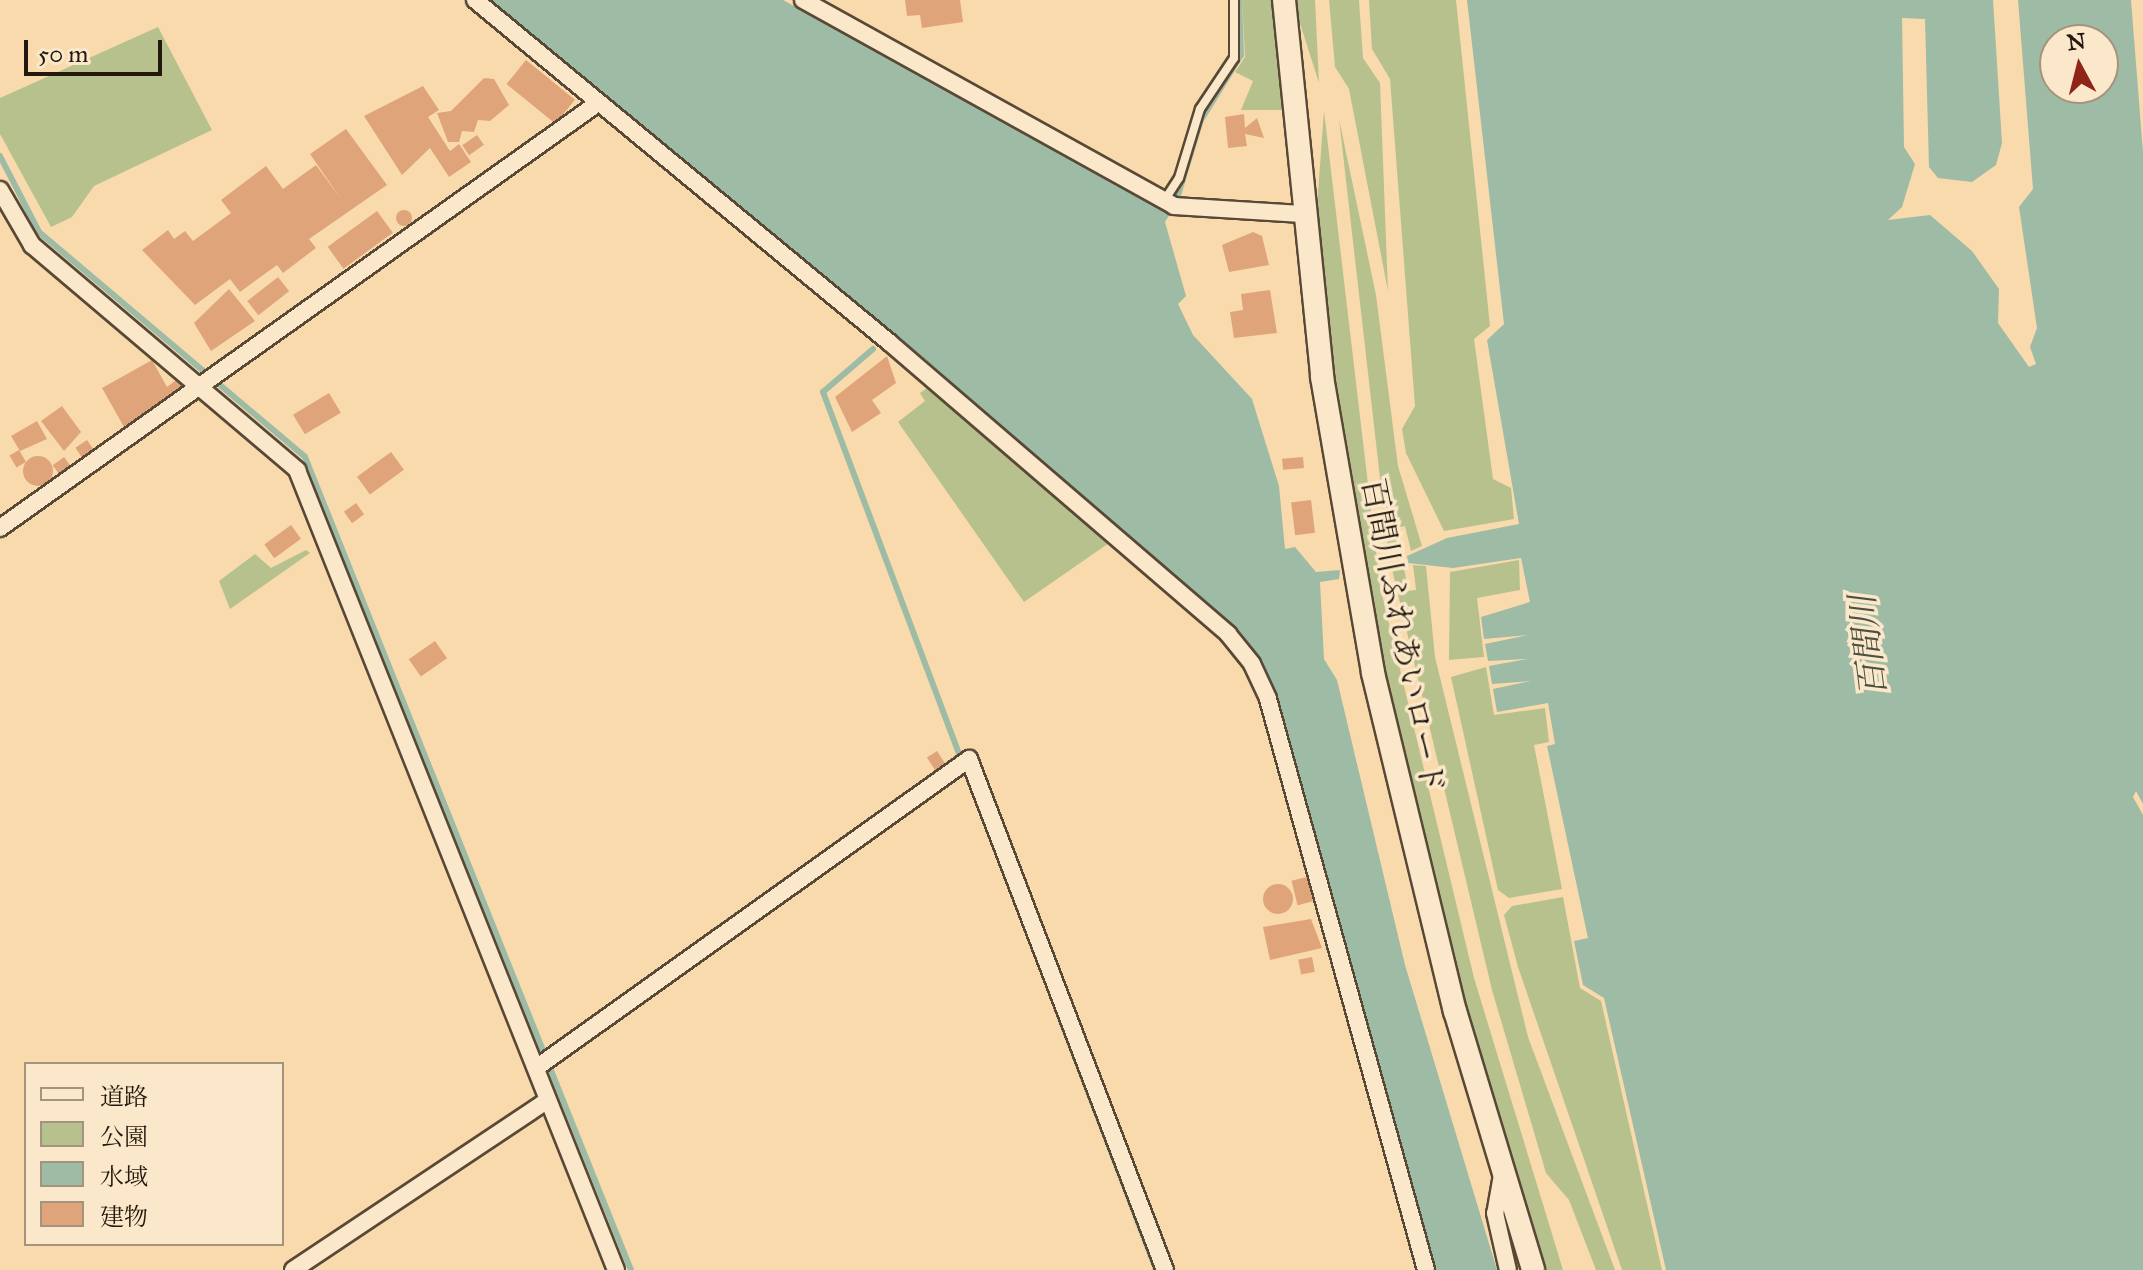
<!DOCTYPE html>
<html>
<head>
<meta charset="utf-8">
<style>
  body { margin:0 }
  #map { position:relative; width:2143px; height:1270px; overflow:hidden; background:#f9daac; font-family:"IM FELL Great Primer","Noto Serif JP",serif }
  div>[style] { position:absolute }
  .green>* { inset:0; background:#b7c18e }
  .water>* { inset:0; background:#9ebba5 }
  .stream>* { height:6px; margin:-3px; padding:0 3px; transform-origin:3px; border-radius:3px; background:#9ebba5 }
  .building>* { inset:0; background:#e0a47a; transform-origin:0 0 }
  .round { border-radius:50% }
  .roads { filter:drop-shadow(2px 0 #584836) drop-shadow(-2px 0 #584836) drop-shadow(0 2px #584836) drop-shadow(0 -2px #584836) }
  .lane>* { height:8px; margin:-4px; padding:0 4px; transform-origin:4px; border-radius:4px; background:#fbe7c9 }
  .street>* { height:16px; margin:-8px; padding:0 8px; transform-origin:8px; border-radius:8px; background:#fbe7c9 }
  .secondary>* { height:22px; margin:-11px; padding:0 11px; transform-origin:11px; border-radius:11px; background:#fbe7c9 }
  span { translate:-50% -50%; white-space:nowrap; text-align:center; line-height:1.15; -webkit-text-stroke:7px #fbe7c9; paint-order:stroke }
  .street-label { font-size:32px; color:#22180e }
  .water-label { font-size:34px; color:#4d5143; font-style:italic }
  .legend { position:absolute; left:24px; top:1062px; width:260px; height:184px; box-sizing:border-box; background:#fbe7c9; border:2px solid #a4947e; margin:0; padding:10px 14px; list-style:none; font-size:24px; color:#22180e }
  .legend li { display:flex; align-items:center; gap:16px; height:40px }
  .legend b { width:40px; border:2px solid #a4947e }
  .north { position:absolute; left:2039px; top:24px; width:80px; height:80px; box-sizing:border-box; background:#fbe7c9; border:2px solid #a4947e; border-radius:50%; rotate:353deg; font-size:22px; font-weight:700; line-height:32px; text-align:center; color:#22180e }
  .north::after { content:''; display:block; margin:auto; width:28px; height:36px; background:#8f2418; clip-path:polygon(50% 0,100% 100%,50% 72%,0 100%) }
  .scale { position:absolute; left:24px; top:40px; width:138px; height:36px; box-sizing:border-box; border:4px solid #22180e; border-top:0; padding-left:10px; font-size:24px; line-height:28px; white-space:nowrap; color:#22180e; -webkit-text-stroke:6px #fbe7c9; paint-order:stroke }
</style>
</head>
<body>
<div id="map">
  <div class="green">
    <div style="clip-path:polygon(1242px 0,1274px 0,1282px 110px,1241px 110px,1253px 81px,1235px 72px,1245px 57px)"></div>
    <div style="clip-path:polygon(1297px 0,1315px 0,1319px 83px,1298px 17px)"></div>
    <div style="clip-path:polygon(1329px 0,1359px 0,1363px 58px,1380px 83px,1388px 291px,1349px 89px,1335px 67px)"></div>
    <div style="clip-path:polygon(1369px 0,1456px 0,1490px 326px,1474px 339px,1493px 479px,1511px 488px,1514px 519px,1444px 531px,1406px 453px,1402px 429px,1415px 406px,1390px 79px,1372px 49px)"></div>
    <div style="clip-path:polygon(158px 27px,212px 130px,94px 186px,72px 217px,51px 227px,0 134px,0 98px)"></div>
    <div style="clip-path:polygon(1324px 111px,1380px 586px,1474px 978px,1563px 1270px,1546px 1270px,1459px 982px,1401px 751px,1353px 503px,1315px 233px)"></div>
    <div style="clip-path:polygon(1339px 119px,1376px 295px,1398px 466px,1422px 546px,1411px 551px,1405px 526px,1396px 528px,1399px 547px,1388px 548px)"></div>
    <div style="clip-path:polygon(927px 388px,1109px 543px,1024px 602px,898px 422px,925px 401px,920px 393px)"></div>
    <div style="clip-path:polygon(306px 550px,310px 553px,230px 609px,219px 581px,255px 554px,271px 568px)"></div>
    <div style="clip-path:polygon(1519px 560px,1520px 590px,1477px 598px,1484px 657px,1449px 660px,1450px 572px)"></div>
    <div style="clip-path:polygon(1413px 565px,1426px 566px,1435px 657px,1528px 1037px,1615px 1270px,1596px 1270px,1569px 1200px,1546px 1173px,1492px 990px,1392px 569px,1404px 567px,1408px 591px,1416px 590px)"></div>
    <div style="clip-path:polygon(1486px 667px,1494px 715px,1545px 708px,1549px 742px,1534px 745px,1562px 889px,1509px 898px,1498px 890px,1451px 677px)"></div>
    <div style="clip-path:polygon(1563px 897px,1580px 988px,1601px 1001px,1662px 1270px,1622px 1270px,1518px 967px,1504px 915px,1512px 906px)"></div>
  </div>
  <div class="water">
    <div style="clip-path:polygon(491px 0,783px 0,1170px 214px,1165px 222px,1186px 296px,1178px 304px,1193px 335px,1252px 399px,1279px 486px,1285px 549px,1295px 547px,1316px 572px,1340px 570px,1339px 579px,1320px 582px,1324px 659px,1337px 680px,1405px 965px,1497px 1270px,1431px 1270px,1275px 689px,1242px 634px,926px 360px)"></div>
    <div style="clip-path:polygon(evenodd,1467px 0,1993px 0,2002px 143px,1996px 165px,1972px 182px,1938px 178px,1929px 167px,1925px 19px,1902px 18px,1904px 147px,1915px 164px,1902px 207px,1888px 220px,1930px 215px,1972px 251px,1999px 289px,1998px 323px,2029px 367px,2036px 364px,2030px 347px,2037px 328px,2019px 207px,2033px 189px,2018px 0,2131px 0,2143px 152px,2143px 804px,2136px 791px,2133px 797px,2143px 815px,2143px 1270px,1666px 1270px,1604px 998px,1583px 985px,1574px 941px,1588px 938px,1547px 746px,1555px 744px,1548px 703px,1497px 712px,1493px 689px,1531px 681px,1492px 684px,1489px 666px,1528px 659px,1488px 661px,1485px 644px,1528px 635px,1484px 639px,1481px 617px,1530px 602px,1521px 558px,1453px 568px,1408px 563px,1407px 556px,1447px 538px,1519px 524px,1487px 340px,1504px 324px,1467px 0,2055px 40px,2103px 40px,2103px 88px,2055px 88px,2055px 40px)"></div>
  </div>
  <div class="stream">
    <div style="left:0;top:156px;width:85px;rotate:62.8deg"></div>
    <div style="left:39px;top:232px;width:348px;rotate:40.2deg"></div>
    <div style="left:305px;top:457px;width:876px;rotate:68.15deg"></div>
    <div style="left:1178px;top:195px;width:78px;rotate:-73deg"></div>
    <div style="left:1201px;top:120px;width:76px;rotate:-58.4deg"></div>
    <div style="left:1241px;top:55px;width:55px;rotate:-92.1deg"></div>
    <div style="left:873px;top:349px;width:66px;rotate:139.3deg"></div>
    <div style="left:823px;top:392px;width:394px;rotate:69.4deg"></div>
    <div style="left:1060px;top:1018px;width:270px;rotate:69.1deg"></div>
  </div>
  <div class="building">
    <div style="clip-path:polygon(905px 0,960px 0,963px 22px,922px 28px,920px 15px,907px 16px)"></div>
    <div style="left:526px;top:60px;width:63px;height:31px;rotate:39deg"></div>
    <div style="clip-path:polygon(484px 78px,494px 79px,509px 105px,490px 121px,478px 120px,474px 132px,462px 131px,459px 142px,448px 142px,437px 113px,451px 111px)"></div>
    <div style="clip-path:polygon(423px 86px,439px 110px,428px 117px,450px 151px,459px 144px,471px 162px,449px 177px,430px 148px,402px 175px,364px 116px)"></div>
    <div style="clip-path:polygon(1244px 114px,1245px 128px,1257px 118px,1264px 138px,1245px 134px,1247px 146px,1228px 148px,1225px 117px)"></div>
    <div style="clip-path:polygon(346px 129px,387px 185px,309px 239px,316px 248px,283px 273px,277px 265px,240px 292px,230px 279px,195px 305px,142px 250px,168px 230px,174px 239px,185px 231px,193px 241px,231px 213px,221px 200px,266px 166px,283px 189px,316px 165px,341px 199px,310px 154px)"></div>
    <div style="left:477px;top:135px;width:12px;height:18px;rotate:55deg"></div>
    <div class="round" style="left:396px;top:210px;width:16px;height:16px"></div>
    <div style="left:377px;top:211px;width:27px;height:61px;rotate:54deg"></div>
    <div style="clip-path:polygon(1253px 232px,1262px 236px,1269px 265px,1229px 272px,1222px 245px)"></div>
    <div style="left:278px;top:277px;width:18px;height:39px;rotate:52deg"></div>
    <div style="clip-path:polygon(229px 289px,255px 321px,211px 351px,194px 323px)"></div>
    <div style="clip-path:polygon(1270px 290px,1277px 333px,1234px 338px,1230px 312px,1243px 310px,1241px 294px)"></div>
    <div style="clip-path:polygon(887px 356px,896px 383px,872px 400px,881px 413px,852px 432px,835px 397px)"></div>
    <div style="clip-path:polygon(152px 360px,167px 387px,176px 380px,182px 386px,124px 427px,102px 388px)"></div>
    <div style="left:329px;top:393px;width:23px;height:42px;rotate:59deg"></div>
    <div style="clip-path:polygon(62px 406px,81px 432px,64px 451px,41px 421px)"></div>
    <div style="clip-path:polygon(37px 421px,47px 439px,20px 451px,11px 436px)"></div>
    <div style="left:87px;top:440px;width:14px;height:14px;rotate:56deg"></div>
    <div style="left:19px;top:450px;width:14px;height:11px;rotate:60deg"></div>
    <div style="left:391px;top:452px;width:22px;height:42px;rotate:54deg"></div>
    <div class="round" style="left:23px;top:456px;width:30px;height:30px"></div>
    <div style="left:64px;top:457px;width:14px;height:14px;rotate:54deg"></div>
    <div style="left:1303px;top:457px;width:11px;height:21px;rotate:85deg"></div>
    <div style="left:1311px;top:500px;width:33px;height:20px;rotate:83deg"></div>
    <div style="left:356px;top:503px;width:14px;height:15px;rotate:54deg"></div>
    <div style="left:291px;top:525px;width:17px;height:33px;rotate:54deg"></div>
    <div style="left:435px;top:641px;width:21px;height:32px;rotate:55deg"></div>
    <div style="left:937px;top:751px;width:17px;height:12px;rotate:57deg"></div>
    <div style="left:1307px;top:877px;width:25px;height:16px;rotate:76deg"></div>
    <div class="round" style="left:1263px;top:884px;width:30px;height:30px"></div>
    <div style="clip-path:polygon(1311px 919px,1322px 948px,1270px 960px,1263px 927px)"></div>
    <div style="left:1312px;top:957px;width:15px;height:14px;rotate:79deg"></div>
  </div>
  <div class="roads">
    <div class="lane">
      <div style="left:1164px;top:201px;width:27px;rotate:-57deg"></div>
      <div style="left:1179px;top:178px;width:72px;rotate:-73.1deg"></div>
      <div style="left:1200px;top:109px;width:61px;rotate:-56.3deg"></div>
      <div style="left:1234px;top:58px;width:58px;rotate:-90deg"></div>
    </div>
    <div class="street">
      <div style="left:475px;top:0;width:538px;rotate:39.57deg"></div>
      <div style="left:890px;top:343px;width:446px;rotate:40.7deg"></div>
      <div style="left:1228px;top:634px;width:38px;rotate:51deg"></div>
      <div style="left:1252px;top:664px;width:38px;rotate:65deg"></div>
      <div style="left:1268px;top:699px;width:592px;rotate:74.53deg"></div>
      <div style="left:803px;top:0;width:424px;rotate:29deg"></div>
      <div style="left:1174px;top:206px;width:128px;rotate:3.6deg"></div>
      <div style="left:0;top:190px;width:64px;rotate:59.8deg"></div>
      <div style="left:32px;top:245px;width:348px;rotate:40.3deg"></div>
      <div style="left:297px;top:470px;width:861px;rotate:68.26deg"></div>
      <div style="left:0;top:528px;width:734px;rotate:-35.4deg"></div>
      <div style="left:536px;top:1068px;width:532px;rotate:-35.51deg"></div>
      <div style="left:969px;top:759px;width:547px;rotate:69.02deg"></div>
      <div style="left:1502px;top:1175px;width:39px;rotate:100deg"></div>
      <div style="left:1495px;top:1213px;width:58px;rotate:77.2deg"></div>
      <div style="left:293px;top:1270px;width:306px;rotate:-33.7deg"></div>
    </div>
    <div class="secondary">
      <div style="left:1284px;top:0;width:379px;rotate:84.2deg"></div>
      <div style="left:1322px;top:377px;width:300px;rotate:80.2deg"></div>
      <div style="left:1373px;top:673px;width:348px;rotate:76.4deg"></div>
      <div style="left:1455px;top:1011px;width:270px;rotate:73.2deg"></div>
    </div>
  </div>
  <div class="street-label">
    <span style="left:1402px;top:636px;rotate:79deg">百間川ふれあいロード</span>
  </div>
  <div class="water-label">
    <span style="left:1868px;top:646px;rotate:-97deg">百間川</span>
  </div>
  <ul class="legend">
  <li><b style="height:10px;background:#fbe7c9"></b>道路</li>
  <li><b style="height:22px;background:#b7c18e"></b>公園</li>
  <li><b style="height:22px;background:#9ebba5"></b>水域</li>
  <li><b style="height:22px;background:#e0a47a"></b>建物</li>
  </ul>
  <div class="north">N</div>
  <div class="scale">50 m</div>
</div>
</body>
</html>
